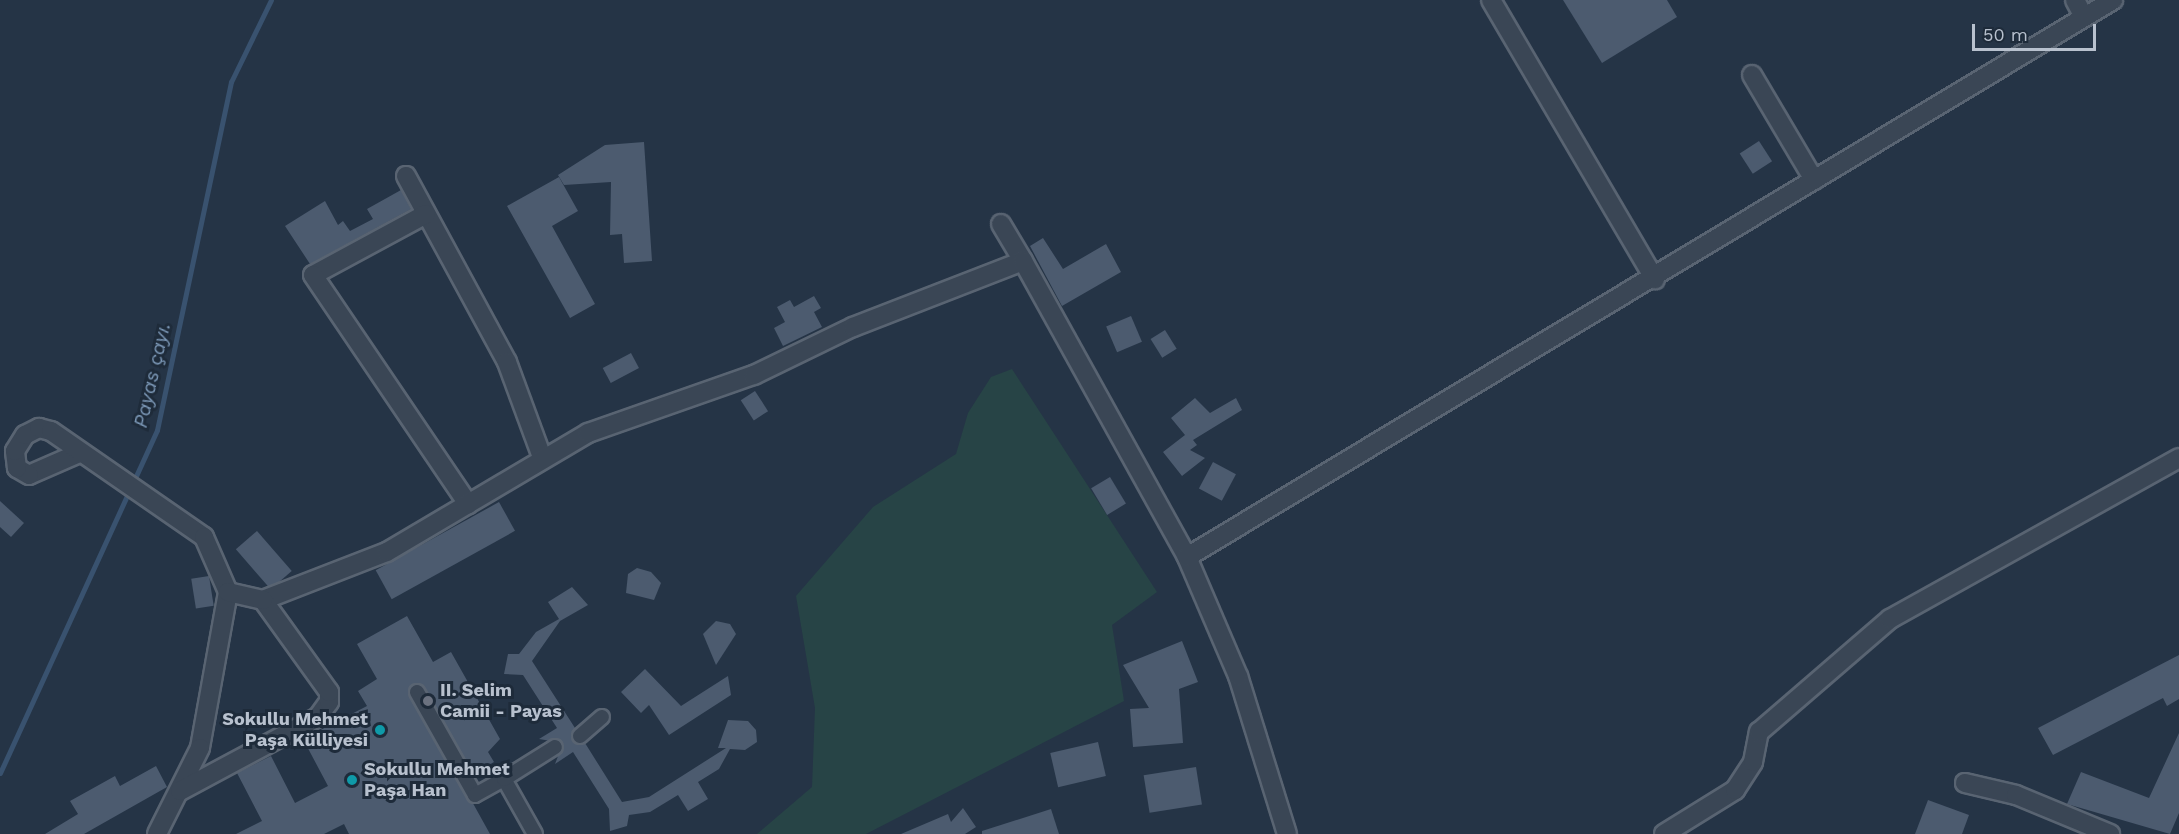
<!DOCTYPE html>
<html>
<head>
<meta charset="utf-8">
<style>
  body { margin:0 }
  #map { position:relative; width:2179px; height:834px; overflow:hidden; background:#253446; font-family:"Work Sans",sans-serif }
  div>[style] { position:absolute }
  .green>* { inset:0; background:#274446 }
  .stream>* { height:5px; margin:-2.5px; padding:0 2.5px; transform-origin:2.5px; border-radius:2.5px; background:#39526f }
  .building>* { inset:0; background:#4c5b6f; transform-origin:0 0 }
  .roads { filter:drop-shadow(2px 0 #596472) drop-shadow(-2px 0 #596472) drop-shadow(0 2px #596472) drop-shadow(0 -2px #596472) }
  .pedestrian>* { height:14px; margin:-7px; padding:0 7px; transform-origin:7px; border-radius:7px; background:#3a4655 }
  .minor>* { height:18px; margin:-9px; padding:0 9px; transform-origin:9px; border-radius:9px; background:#3a4655 }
  .dots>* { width:16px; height:16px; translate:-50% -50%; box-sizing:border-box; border:3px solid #1e2b3a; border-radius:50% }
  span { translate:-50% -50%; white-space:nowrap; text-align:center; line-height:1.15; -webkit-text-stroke:6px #1e2b3a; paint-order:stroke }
  .poi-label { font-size:18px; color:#b8c1ce; font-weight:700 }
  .left { translate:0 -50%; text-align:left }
  .right { translate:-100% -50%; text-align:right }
  .water-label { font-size:20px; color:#7c98b7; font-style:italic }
  .scale { position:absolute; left:1972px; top:24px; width:124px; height:27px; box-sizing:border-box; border:3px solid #b8c1ce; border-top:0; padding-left:8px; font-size:18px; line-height:21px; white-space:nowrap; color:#b8c1ce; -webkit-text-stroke:4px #1e2b3a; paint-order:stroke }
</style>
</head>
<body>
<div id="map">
  <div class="green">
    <div style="clip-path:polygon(1012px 369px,1157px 592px,1112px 625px,1124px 701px,866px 834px,757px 834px,812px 787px,815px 708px,796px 596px,873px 507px,956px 454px,968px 413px,991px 377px)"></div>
  </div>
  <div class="stream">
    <div style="left:0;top:773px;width:377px;rotate:-65.4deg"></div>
    <div style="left:157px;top:430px;width:356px;rotate:-78deg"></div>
    <div style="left:231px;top:82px;width:91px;rotate:-64deg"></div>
  </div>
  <div class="building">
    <div style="clip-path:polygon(1563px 0,1667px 0,1677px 17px,1602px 63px)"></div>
    <div style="left:1759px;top:141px;width:24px;height:23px;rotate:57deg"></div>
    <div style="clip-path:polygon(644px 142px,652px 261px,624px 263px,622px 234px,610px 235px,611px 182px,564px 185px,558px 175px,605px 145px)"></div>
    <div style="clip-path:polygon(559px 177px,578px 211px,552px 226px,595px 304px,570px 318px,507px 206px)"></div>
    <div style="clip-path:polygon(401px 190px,411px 209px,310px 264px,285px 226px,325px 201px,338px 225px,343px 221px,350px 231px,373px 219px,367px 209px)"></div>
    <div style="clip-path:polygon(1043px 238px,1063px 269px,1106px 244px,1121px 272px,1062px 306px,1030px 246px)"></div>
    <div style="clip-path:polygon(814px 296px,821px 308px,814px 312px,822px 327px,783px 346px,774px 328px,785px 322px,777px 307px,790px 300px,794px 307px)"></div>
    <div style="left:1131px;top:316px;width:28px;height:27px;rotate:67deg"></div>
    <div style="left:1165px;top:330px;width:22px;height:17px;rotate:58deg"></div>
    <div style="left:631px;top:353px;width:17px;height:32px;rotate:62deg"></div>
    <div style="left:755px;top:391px;width:24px;height:17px;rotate:57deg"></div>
    <div style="clip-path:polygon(1195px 398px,1210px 413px,1236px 398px,1242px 410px,1193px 440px,1197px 445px,1190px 450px,1205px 458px,1182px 476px,1163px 452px,1185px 435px,1171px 418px)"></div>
    <div style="left:1213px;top:462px;width:26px;height:30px;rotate:28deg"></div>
    <div style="left:1110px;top:477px;width:31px;height:22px;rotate:59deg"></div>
    <div style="clip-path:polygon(0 501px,24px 523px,11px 537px,0 527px)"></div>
    <div style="left:499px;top:502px;width:33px;height:141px;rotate:61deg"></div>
    <div style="left:257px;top:531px;width:53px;height:28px;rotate:49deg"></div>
    <div style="clip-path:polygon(637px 568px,651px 572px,661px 583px,654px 600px,626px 593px,628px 574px)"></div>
    <div style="left:209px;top:576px;width:30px;height:18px;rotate:81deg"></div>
    <div style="clip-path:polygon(572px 587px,588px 605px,560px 621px,532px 661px,575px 728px,573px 741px,585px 743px,622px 802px,649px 797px,726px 748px,718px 748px,728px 720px,748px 721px,756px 730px,757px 742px,745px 750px,730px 749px,719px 769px,698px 782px,708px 799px,688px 811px,678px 795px,650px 812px,629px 815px,627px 826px,610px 831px,609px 809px,573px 752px,555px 764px,563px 743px,539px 739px,557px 728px,523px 675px,504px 674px,508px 654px,519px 654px,536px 632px,559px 619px,548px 602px)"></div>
    <div style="clip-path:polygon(407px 616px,433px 662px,451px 652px,500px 739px,488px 752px,494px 762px,473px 774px,425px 688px,417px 683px,409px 688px,490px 834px,349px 834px,344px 824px,324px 834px,236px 834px,262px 821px,237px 773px,271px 756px,295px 803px,328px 786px,303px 739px,367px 706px,358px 691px,377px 679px,357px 644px)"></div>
    <div style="clip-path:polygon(716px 621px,730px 624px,736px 634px,716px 665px,703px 634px)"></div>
    <div style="clip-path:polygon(1182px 641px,1198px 682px,1179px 689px,1183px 743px,1133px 747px,1130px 709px,1149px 708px,1123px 665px)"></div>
    <div style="clip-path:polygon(2179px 655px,2179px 699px,2167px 706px,2163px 698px,2053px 755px,2038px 728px)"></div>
    <div style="clip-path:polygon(645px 669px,681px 706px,728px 676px,731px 695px,669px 735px,649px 705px,641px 713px,621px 692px)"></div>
    <div style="clip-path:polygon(2179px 733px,2179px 813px,2170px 834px,2067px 804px,2081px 772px,2149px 798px)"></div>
    <div style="left:1098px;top:742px;width:35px;height:49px;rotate:77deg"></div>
    <div style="clip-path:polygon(156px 766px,167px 787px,84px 834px,45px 834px,78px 814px,70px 801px,115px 776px,120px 786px)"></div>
    <div style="left:1196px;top:767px;width:38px;height:53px;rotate:81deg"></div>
    <div style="clip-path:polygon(1928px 800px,1969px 815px,1962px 834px,1915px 834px)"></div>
    <div style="clip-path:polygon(963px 808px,976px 827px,965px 834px,901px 834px,948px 814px,951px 822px)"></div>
    <div style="clip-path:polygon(1051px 809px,1059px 834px,982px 834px,982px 831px)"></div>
  </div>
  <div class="roads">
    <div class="pedestrian">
      <div style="left:417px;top:692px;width:118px;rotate:60.6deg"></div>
      <div style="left:475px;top:795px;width:33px;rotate:-29deg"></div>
      <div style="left:580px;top:736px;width:29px;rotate:-41deg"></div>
      <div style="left:535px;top:834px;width:63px;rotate:-119.4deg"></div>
      <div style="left:504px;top:779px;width:60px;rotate:-32.1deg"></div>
    </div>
    <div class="minor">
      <div style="left:1491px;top:0;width:324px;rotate:59.6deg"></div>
      <div style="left:2075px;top:0;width:19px;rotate:62deg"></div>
      <div style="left:1752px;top:75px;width:122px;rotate:59.4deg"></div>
      <div style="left:406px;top:176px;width:212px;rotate:61.5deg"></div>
      <div style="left:507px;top:362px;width:101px;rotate:69.8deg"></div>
      <div style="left:426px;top:214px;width:128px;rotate:151.6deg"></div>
      <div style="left:313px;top:275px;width:277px;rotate:55.9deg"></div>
      <div style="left:1001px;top:224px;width:43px;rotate:59.3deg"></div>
      <div style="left:77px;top:454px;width:52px;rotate:156.4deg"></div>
      <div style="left:29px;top:475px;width:14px;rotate:-150deg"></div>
      <div style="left:17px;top:468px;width:17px;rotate:-97deg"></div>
      <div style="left:15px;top:451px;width:19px;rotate:-58deg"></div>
      <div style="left:25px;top:435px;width:16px;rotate:-27deg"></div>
      <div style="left:39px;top:428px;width:12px;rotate:14deg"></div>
      <div style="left:51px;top:431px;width:186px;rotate:34.7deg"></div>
      <div style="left:204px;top:537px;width:60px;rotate:66.4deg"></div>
      <div style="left:228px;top:592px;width:158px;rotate:100.2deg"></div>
      <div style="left:200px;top:748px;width:96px;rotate:116.6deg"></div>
      <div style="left:263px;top:600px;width:133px;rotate:-21.2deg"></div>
      <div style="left:387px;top:552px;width:234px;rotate:-30.6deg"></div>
      <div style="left:588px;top:433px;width:176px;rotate:-19.3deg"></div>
      <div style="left:754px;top:375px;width:110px;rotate:-25.9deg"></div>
      <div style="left:853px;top:327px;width:182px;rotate:-21.2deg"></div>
      <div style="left:1023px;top:261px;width:338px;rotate:61deg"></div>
      <div style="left:1965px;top:783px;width:52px;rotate:13.2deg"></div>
      <div style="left:2016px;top:795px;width:102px;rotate:22.5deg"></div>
      <div style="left:180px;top:791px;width:157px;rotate:-28.2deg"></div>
      <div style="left:318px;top:717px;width:19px;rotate:-54deg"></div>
      <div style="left:329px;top:702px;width:10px;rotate:-90deg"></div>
      <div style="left:329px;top:692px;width:113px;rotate:-125.7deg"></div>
      <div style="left:263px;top:600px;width:36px;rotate:-167deg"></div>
      <div style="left:1287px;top:834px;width:165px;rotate:-107.2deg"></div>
      <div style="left:1238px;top:676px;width:129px;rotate:-113.2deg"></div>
      <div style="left:1187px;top:557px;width:1081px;rotate:-31.03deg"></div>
      <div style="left:1664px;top:834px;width:84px;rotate:-31.8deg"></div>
      <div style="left:1735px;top:790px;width:33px;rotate:-57deg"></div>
      <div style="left:1753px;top:762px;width:31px;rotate:-79deg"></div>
      <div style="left:1759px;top:732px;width:173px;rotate:-40.8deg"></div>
      <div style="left:1890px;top:619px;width:331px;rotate:-29.1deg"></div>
    </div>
  </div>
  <div class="dots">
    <div style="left:428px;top:701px;background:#6b7280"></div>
    <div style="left:380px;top:730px;background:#0f9aa8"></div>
    <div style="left:352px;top:780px;background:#0f9aa8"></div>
  </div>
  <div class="poi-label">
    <span class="left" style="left:440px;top:701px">II. Selim<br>Camii - Payas</span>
    <span class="right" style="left:368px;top:730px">Sokullu Mehmet<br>Paşa Külliyesi</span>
    <span class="left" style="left:364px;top:780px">Sokullu Mehmet<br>Paşa Han</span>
  </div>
  <div class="water-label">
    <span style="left:152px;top:375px;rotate:-77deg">Payas çayı.</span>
  </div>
  <div class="scale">50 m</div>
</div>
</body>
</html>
